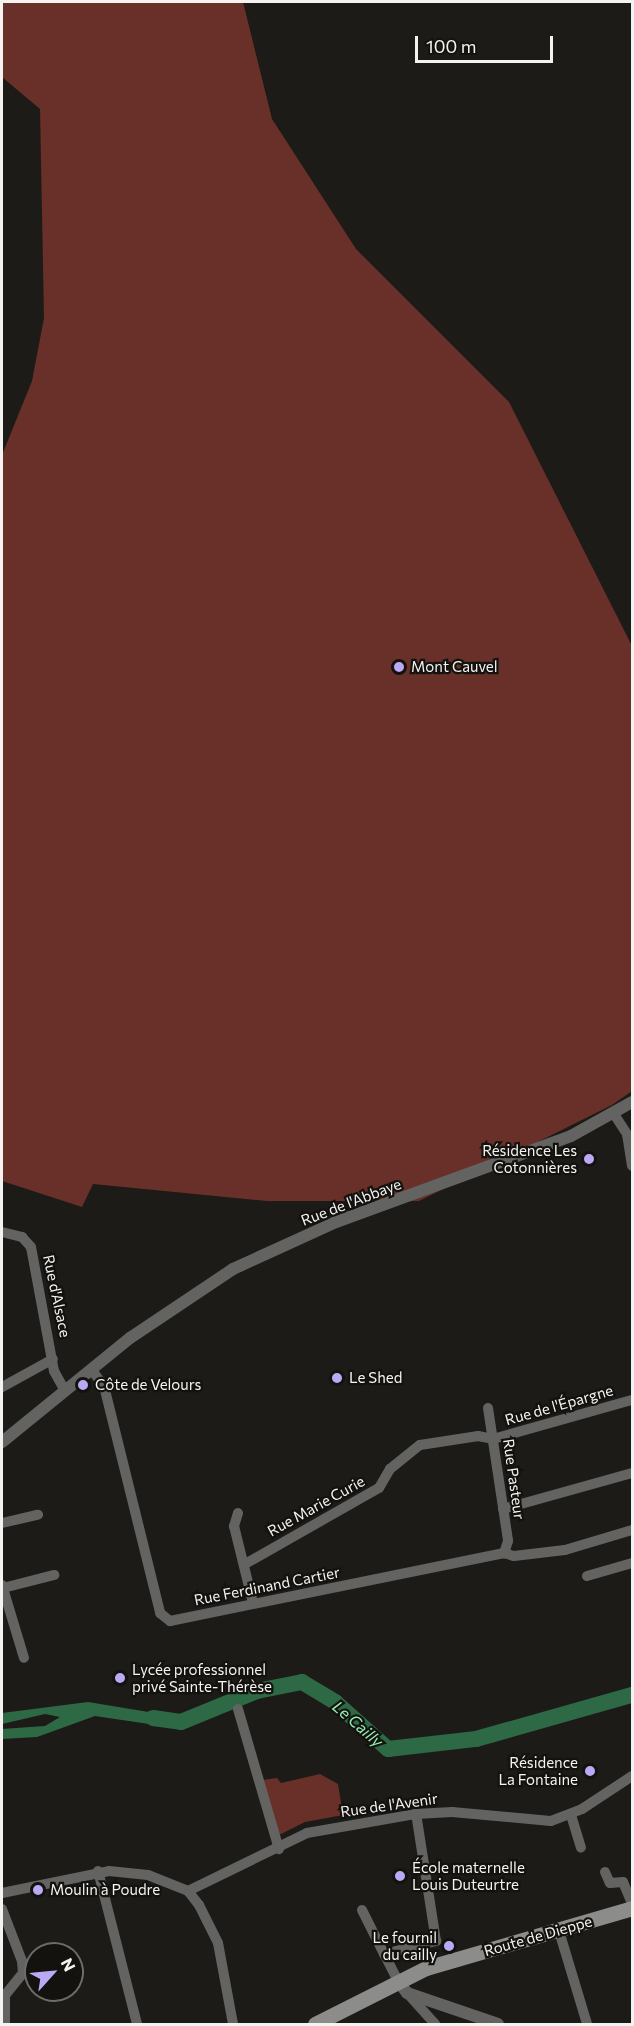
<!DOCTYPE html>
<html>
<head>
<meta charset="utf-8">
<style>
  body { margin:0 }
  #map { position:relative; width:634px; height:2026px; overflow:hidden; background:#1c1b18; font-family:Commissioner,sans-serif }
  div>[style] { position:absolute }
  .green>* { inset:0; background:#683028 }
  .water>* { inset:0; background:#2e6945 }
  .river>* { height:16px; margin:-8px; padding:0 8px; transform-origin:8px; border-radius:8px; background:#2e6945 }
  .minor>* { height:10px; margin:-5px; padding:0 5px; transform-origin:5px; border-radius:5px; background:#636462 }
  .tertiary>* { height:12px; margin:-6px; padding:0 6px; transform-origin:6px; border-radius:6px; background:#636462 }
  .secondary>* { height:15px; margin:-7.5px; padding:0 7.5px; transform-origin:7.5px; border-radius:7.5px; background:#8c8d8a }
  .dots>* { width:16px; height:16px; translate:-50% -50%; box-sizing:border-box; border:3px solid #13120f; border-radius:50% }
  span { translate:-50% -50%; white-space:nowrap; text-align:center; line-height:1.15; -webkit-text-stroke:4.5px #13120f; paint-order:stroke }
  .poi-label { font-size:15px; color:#f4f3f1 }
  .left { translate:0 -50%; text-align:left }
  .right { translate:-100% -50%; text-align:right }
  .street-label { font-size:15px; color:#f4f3f1 }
  .water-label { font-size:16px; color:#98eeb5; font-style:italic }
  .frame { position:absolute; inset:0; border:3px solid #f4f3f1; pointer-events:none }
  .north { position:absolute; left:24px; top:1942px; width:60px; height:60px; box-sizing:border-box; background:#13120f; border:2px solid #6d6c69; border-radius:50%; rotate:63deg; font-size:16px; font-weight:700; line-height:24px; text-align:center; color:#f4f3f1 }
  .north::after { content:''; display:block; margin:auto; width:21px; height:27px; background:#bca9f5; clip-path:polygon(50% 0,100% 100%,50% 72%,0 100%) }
  .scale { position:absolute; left:415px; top:36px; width:138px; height:27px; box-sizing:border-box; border:3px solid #f4f3f1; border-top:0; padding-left:8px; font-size:18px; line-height:21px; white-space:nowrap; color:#f4f3f1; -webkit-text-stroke:4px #13120f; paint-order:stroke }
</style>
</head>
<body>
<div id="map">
  <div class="green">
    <div style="clip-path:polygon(2px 2px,243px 2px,272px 119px,356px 249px,509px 402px,632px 646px,632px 1091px,612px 1105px,419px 1201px,267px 1201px,93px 1184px,82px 1207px,2px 1181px,2px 455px,32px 381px,44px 318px,40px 109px,2px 77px)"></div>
    <div style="clip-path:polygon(320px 1774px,338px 1784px,343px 1815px,305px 1822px,279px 1835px,262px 1780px,277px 1778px,281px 1783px)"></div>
  </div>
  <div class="water">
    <div style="clip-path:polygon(88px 1702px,173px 1716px,176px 1728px,95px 1716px,37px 1737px,2px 1739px,2px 1729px,45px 1726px,60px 1717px,45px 1714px,2px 1724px,2px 1713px)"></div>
  </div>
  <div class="river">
    <div style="left:153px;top:1718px;width:28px;rotate:8deg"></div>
    <div style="left:181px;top:1722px;width:82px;rotate:-22.2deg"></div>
    <div style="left:257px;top:1691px;width:46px;rotate:-11.3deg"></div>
    <div style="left:302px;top:1682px;width:39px;rotate:31deg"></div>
    <div style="left:335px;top:1702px;width:71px;rotate:41.6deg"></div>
    <div style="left:388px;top:1749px;width:89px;rotate:-6.5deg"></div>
    <div style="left:476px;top:1739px;width:162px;rotate:-15.8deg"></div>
  </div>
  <div class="minor">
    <div style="left:614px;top:1114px;width:24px;rotate:57deg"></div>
    <div style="left:627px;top:1134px;width:32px;rotate:81deg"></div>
    <div style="left:2px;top:1232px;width:21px;rotate:14deg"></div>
    <div style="left:22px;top:1237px;width:13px;rotate:48deg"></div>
    <div style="left:31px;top:1247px;width:126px;rotate:79.5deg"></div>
    <div style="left:54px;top:1371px;width:23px;rotate:61deg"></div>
    <div style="left:91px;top:1369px;width:21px;rotate:53deg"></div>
    <div style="left:104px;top:1386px;width:234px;rotate:76.1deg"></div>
    <div style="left:160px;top:1613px;width:13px;rotate:39deg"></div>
    <div style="left:170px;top:1621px;width:341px;rotate:-11.5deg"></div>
    <div style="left:504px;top:1553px;width:10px;rotate:17deg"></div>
    <div style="left:514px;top:1556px;width:51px;rotate:-6.7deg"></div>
    <div style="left:565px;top:1550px;width:70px;rotate:-16.6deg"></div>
    <div style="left:2px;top:1387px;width:58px;rotate:-28.8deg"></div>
    <div style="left:488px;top:1408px;width:134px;rotate:81.4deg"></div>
    <div style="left:508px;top:1541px;width:13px;rotate:108deg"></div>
    <div style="left:503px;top:1509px;width:134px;rotate:-15.6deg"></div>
    <div style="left:238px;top:1513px;width:14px;rotate:107deg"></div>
    <div style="left:234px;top:1526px;width:79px;rotate:76.1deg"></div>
    <div style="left:2px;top:1523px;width:37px;rotate:-13deg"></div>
    <div style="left:245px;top:1564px;width:154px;rotate:-29.6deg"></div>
    <div style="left:379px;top:1488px;width:22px;rotate:-60deg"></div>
    <div style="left:390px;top:1469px;width:38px;rotate:-39deg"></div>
    <div style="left:420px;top:1445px;width:59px;rotate:-8.8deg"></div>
    <div style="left:478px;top:1436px;width:15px;rotate:11deg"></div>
    <div style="left:493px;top:1439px;width:144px;rotate:-15.7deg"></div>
    <div style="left:587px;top:1576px;width:47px;rotate:-16.1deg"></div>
    <div style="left:2px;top:1585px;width:76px;rotate:73.2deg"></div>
    <div style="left:3px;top:1588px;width:53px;rotate:-14.3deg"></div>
    <div style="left:238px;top:1709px;width:146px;rotate:73.7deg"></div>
    <div style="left:571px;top:1815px;width:34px;rotate:73deg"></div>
    <div style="left:98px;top:1871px;width:158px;rotate:75.7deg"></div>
    <div style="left:605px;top:1872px;width:12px;rotate:66deg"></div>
    <div style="left:610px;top:1883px;width:13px;rotate:-4deg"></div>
    <div style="left:623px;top:1882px;width:23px;rotate:67deg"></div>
    <div style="left:188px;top:1891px;width:132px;rotate:-26deg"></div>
    <div style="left:307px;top:1833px;width:111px;rotate:-9.9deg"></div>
    <div style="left:416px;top:1814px;width:36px;rotate:-3deg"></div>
    <div style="left:452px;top:1812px;width:99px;rotate:5.2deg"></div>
    <div style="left:551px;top:1821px;width:33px;rotate:-21deg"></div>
    <div style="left:582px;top:1809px;width:60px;rotate:-33.4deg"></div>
    <div style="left:2px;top:1893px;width:109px;rotate:-11.6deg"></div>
    <div style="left:109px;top:1871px;width:39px;rotate:6deg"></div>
    <div style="left:148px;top:1875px;width:43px;rotate:21.8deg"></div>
    <div style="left:188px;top:1891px;width:18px;rotate:52deg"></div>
    <div style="left:199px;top:1905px;width:42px;rotate:63.4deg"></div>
    <div style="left:218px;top:1943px;width:82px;rotate:79.5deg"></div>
    <div style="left:2px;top:1909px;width:56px;rotate:69deg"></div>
    <div style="left:22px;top:1961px;width:12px;rotate:85deg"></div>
    <div style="left:23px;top:1973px;width:28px;rotate:129deg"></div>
    <div style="left:5px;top:1995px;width:29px;rotate:90deg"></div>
    <div style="left:362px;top:1910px;width:49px;rotate:63.4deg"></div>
    <div style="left:559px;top:1931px;width:97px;rotate:73.2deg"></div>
    <div style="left:23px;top:1973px;width:14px;rotate:17deg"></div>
    <div style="left:398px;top:1981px;width:30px;rotate:-117deg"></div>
    <div style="left:384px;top:1954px;width:54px;rotate:-14deg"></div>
    <div style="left:436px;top:1941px;width:129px;rotate:-98.9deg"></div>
    <div style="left:407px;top:1993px;width:42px;rotate:47.9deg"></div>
  </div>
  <div class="tertiary">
    <div style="left:2px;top:1442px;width:165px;rotate:-39.1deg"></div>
    <div style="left:130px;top:1338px;width:124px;rotate:-33.8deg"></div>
    <div style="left:233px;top:1269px;width:113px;rotate:-24.5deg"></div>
    <div style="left:336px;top:1222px;width:250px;rotate:-20.1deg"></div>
    <div style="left:571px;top:1136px;width:70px;rotate:-29.1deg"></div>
    <div style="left:398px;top:1981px;width:15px;rotate:53deg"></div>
    <div style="left:407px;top:1993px;width:96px;rotate:18.8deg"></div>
  </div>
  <div class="secondary">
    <div style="left:315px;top:2024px;width:124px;rotate:-26.8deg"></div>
    <div style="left:426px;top:1968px;width:215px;rotate:-16.2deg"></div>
  </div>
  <div class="dots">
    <div style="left:399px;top:667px;background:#bca9f5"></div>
    <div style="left:589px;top:1159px;background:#bca9f5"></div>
    <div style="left:337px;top:1378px;background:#bca9f5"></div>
    <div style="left:83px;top:1385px;background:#bca9f5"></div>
    <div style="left:120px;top:1678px;background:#bca9f5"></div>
    <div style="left:590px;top:1771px;background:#bca9f5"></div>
    <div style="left:400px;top:1876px;background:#bca9f5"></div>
    <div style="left:38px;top:1890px;background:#bca9f5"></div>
    <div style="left:449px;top:1946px;background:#bca9f5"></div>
  </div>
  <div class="poi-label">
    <span class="left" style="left:411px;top:667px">Mont Cauvel</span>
    <span class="right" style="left:577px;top:1159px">Résidence Les<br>Cotonnières</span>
    <span class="left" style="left:349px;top:1378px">Le Shed</span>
    <span class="left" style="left:95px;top:1385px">Côte de Velours</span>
    <span class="left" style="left:132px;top:1678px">Lycée professionnel<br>privé Sainte-Thérèse</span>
    <span class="right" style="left:578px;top:1771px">Résidence<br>La Fontaine</span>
    <span class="left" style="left:412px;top:1876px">École maternelle<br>Louis Duteurtre</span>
    <span class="left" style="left:50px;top:1890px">Moulin à Poudre</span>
    <span class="right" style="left:437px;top:1946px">Le fournil<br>du cailly</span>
  </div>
  <div class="street-label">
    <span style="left:351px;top:1202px;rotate:-21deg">Rue de l'Abbaye</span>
    <span style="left:57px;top:1296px;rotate:78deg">Rue d'Alsace</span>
    <span style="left:559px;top:1405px;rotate:-16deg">Rue de l'Épargne</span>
    <span style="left:514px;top:1479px;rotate:82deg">Rue Pasteur</span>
    <span style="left:316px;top:1506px;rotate:-29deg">Rue Marie Curie</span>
    <span style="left:267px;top:1586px;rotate:-11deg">Rue Ferdinand Cartier</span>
    <span style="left:389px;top:1805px;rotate:-8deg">Rue de l'Avenir</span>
    <span style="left:538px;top:1936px;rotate:-16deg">Route de Dieppe</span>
  </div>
  <div class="water-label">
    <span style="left:358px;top:1724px;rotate:41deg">Le Cailly</span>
  </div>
  <div class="frame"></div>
  <div class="north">N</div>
  <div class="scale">100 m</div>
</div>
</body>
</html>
